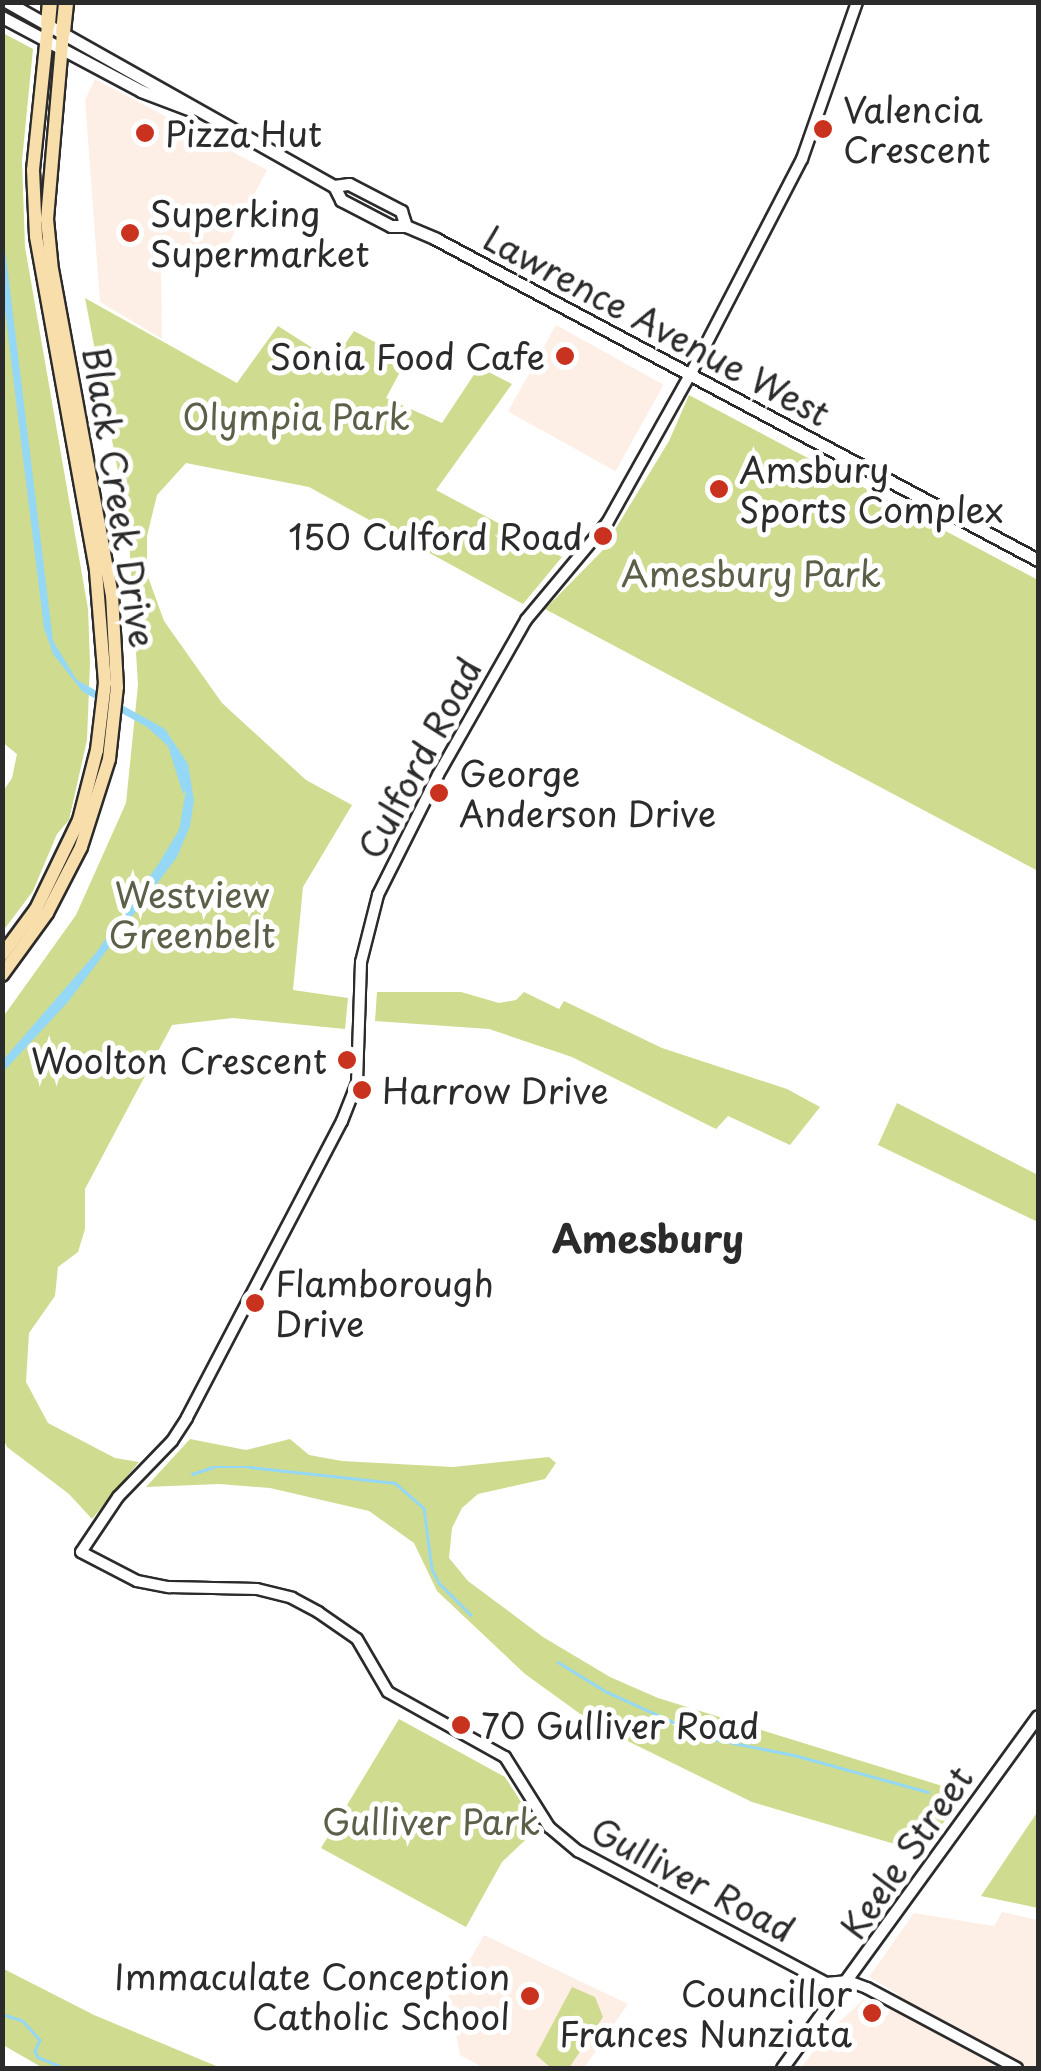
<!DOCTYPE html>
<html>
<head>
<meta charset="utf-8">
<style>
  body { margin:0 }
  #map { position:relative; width:1041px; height:2071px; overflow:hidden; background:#fff; font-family:"Playpen Sans",sans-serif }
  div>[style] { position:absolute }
  .built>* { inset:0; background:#feefe6; transform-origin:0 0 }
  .green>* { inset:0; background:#cfdb8e }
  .water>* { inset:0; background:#94d8f6 }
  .stream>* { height:2.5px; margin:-1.25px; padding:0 1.25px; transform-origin:1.25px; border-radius:1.25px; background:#94d8f6 }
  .roads { filter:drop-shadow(2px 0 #2b2b2b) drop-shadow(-2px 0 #2b2b2b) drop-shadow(0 2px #2b2b2b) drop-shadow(0 -2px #2b2b2b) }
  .tertiary>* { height:10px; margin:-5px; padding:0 5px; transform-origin:5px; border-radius:5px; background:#fff }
  .secondary>* { height:11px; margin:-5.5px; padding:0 5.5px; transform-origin:5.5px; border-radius:5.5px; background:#fff }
  .primary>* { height:12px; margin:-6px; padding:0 6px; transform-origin:6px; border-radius:6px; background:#f8deab }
  .motorway>* { height:14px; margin:-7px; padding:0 7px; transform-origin:7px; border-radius:7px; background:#f8deab }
  .dots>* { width:28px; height:28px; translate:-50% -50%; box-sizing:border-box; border:5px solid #fff; border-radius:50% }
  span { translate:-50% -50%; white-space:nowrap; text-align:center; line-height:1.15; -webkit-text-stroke:10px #fff; paint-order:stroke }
  .poi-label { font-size:35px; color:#2b2b2b }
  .left { translate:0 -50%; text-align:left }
  .right { translate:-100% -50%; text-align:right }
  .street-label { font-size:35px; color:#2b2b2b }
  .park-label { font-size:35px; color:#5c6049 }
  .neighbourhood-label { font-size:38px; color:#2b2b2b; font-weight:700 }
  .frame { position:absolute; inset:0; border:5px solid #2b2b2b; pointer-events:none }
</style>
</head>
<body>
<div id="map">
  <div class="built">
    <div style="clip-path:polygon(95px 79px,267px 170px,229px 243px,161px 262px,162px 339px,100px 302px,85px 100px)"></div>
    <div style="left:556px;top:325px;width:123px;height:99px;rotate:29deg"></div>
    <div style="clip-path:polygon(1002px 1912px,1038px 1920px,1038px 2068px,801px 2068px,825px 2035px,864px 1999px,887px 2016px,898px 1994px,869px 1977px,914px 1913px,994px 1926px)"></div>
    <div style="clip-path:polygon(484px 1935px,628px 2004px,584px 2068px,484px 2068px,460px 2055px,447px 1987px,460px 1977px)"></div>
  </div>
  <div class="green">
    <div style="clip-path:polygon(3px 33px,33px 49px,22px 161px,25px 247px,88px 609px,90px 663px,87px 740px,69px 820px,57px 834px,33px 891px,3px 931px,2px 793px,12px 778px,17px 754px,2px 742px)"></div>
    <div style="clip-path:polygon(85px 298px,237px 383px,278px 326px,333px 361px,354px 331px,407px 359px,386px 398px,442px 423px,479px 367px,512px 384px,436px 490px,562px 557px,523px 604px,309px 487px,186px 463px,157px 495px,147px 536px,147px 574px,164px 621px,222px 703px,306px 780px,352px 805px,303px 887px,293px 990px,348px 998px,345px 1029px,233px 1018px,172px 1025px,85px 1189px,85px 1229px,78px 1252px,58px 1267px,55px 1296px,29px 1333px,26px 1382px,48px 1423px,115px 1458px,139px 1462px,92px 1519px,69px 1494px,7px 1447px,3px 1438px,3px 1017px,76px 915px,126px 803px,138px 685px,128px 524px)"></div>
    <div style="clip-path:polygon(689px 395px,1038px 580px,1038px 871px,545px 609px,602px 551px,669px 441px)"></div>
    <div style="clip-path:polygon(377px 992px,461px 992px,499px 1003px,516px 1000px,524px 992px,559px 1009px,564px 1001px,662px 1048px,787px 1089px,820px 1107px,790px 1145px,728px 1116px,716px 1129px,572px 1057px,489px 1029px,375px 1021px)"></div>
    <div style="clip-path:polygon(897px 1103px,1038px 1175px,1038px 1222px,878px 1145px)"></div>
    <div style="clip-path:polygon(190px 1439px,246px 1450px,290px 1439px,309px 1455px,342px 1461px,453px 1467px,549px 1457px,556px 1463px,545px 1479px,478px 1494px,462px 1508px,452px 1528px,449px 1558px,468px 1581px,543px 1637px,610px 1677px,658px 1698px,965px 1793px,922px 1852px,752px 1802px,597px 1726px,525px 1674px,437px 1591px,414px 1543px,369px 1511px,270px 1488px,219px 1484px,146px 1487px)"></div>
    <div style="clip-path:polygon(399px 1719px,505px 1777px,538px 1828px,502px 1862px,466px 1927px,321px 1848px)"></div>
    <div style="clip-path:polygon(1038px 1811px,1038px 1908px,981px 1896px)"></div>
    <div style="clip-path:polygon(2px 1968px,94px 2015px,221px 2068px,43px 2068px,3px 2045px)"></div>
    <div style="clip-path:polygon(572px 1987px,595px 1997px,603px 2017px,569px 2068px,551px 2068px,536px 2055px)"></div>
  </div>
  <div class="water">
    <div style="clip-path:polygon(2px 224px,53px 641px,77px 680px,165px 729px,188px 764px,194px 800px,190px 826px,177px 857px,68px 1002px,3px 1072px,3px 1060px,95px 954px,159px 863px,179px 830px,186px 790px,183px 794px,168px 746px,147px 727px,83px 692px,53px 654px,44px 628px,4px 303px)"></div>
  </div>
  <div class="stream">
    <div style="left:192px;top:1474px;width:22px;rotate:-18deg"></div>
    <div style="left:213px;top:1467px;width:37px"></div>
    <div style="left:250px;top:1467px;width:146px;rotate:6.3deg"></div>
    <div style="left:395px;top:1483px;width:38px;rotate:41deg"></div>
    <div style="left:424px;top:1508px;width:62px;rotate:82.5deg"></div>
    <div style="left:432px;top:1569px;width:16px;rotate:63deg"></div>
    <div style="left:439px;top:1583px;width:45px;rotate:45deg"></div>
    <div style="left:558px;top:1662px;width:57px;rotate:31.5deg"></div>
    <div style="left:607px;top:1692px;width:111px;rotate:24.5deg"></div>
    <div style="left:708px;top:1738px;width:88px;rotate:11.2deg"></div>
    <div style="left:794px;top:1755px;width:139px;rotate:15.4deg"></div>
    <div style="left:2px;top:2014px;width:22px;rotate:18deg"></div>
    <div style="left:23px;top:2021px;width:25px;rotate:48deg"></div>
    <div style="left:40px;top:2040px;width:12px;rotate:114deg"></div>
    <div style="left:35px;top:2051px;width:7px;rotate:63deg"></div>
    <div style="left:38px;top:2057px;width:28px;rotate:23deg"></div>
  </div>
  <div class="roads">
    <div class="tertiary">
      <div style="left:857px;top:2px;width:166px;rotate:109.3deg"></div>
      <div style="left:802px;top:159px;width:241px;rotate:117.4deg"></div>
      <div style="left:691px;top:373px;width:172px;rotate:119.2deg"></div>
      <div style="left:607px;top:523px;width:126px;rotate:129.9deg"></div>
      <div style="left:526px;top:620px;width:178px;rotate:119.6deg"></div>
      <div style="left:438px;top:775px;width:134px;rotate:116.6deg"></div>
      <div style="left:378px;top:895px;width:69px;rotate:104.2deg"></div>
      <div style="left:361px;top:962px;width:121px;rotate:91.9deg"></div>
      <div style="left:357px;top:1083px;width:41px;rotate:111.5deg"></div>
      <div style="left:342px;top:1121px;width:335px;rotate:117.6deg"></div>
      <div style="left:187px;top:1418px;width:27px;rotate:123deg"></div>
      <div style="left:172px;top:1441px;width:78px;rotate:134deg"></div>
      <div style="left:118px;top:1497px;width:66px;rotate:123.9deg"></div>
      <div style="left:81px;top:1552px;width:63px;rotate:27.4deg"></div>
      <div style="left:137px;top:1581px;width:33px;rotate:11deg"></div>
      <div style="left:169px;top:1587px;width:88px;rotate:1.3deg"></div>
      <div style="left:257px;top:1589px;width:36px;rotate:14deg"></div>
      <div style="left:292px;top:1598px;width:30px;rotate:28deg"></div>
      <div style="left:318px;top:1612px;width:47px;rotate:34.7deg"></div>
      <div style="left:357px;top:1639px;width:61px;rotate:59.7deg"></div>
      <div style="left:388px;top:1692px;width:134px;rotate:29.1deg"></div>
      <div style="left:505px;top:1757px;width:83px;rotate:57.8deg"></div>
      <div style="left:549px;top:1827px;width:38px;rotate:40deg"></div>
      <div style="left:578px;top:1851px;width:281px;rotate:28deg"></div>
      <div style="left:826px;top:1983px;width:22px;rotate:-5deg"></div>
      <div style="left:848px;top:1981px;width:20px;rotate:20deg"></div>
      <div style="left:867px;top:1988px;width:170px;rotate:28.1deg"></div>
    </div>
    <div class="secondary">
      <div style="left:7px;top:2px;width:375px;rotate:29.4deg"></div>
      <div style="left:334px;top:186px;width:16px;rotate:63deg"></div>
      <div style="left:341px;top:200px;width:56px;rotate:27.5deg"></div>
      <div style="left:391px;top:226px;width:15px"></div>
      <div style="left:406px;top:226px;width:33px;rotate:23deg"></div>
      <div style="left:436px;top:239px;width:682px;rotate:28.07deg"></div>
      <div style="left:2px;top:17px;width:157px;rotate:28deg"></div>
      <div style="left:141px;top:91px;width:53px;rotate:20.8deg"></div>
      <div style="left:334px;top:186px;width:15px;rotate:-8deg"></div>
      <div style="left:349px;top:184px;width:59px;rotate:27.4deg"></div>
      <div style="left:401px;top:211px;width:16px;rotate:72deg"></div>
      <div style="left:782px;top:2068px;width:435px;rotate:-54deg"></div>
    </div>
    <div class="primary">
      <div style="left:2px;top:955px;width:57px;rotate:-53.5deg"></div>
      <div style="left:36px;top:909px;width:99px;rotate:-64.2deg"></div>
      <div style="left:79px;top:820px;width:72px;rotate:-75.6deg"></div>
      <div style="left:97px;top:750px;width:67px;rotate:-83.2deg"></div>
      <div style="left:105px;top:683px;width:113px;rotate:-94.6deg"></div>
      <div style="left:96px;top:570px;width:339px;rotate:-100.2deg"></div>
      <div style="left:36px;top:236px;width:66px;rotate:-92.6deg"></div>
      <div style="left:33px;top:170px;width:147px;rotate:-84.1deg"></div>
      <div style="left:2px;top:975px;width:77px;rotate:-54deg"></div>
      <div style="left:47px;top:913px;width:74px;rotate:-62.7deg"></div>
      <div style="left:81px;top:847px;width:92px;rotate:-72.3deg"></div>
      <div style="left:109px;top:759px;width:72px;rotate:-83.7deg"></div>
      <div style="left:117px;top:687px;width:91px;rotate:-93.1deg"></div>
      <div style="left:112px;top:596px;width:331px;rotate:-100.4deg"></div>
      <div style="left:52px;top:270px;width:51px;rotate:-95.6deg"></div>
      <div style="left:47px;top:219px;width:188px;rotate:-85.1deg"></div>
    </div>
    <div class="motorway">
      <div style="left:48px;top:24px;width:22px;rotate:-85deg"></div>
      <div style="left:63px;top:32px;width:30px;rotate:-84deg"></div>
    </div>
  </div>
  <div class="dots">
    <div style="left:823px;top:129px;background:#c8321e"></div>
    <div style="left:145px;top:133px;background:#c8321e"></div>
    <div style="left:130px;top:233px;background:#c8321e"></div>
    <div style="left:565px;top:356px;background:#c8321e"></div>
    <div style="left:719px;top:489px;background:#c8321e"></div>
    <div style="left:603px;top:536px;background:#c8321e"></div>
    <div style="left:439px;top:793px;background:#c8321e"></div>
    <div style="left:347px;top:1060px;background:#c8321e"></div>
    <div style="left:362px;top:1090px;background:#c8321e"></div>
    <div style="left:255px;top:1303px;background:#c8321e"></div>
    <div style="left:461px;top:1725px;background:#c8321e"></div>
    <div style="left:530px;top:1996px;background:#c8321e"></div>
    <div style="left:872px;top:2013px;background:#c8321e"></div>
  </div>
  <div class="poi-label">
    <span class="left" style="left:843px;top:129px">Valencia<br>Crescent</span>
    <span class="left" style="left:165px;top:133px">Pizza Hut</span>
    <span class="left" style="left:150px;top:233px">Superking<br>Supermarket</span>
    <span class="right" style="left:545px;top:356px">Sonia Food Cafe</span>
    <span class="left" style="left:739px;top:489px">Amsbury<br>Sports Complex</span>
    <span class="right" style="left:583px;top:536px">150 Culford Road</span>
    <span class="left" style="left:459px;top:793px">George<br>Anderson Drive</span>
    <span class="right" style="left:327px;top:1060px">Woolton Crescent</span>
    <span class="left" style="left:382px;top:1090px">Harrow Drive</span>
    <span class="left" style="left:275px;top:1303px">Flamborough<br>Drive</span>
    <span class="left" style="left:481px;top:1725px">70 Gulliver Road</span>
    <span class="right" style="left:510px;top:1996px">Immaculate Conception<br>Catholic School</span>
    <span class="right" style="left:852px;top:2013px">Councillor<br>Frances Nunziata</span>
  </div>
  <div class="street-label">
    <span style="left:657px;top:325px;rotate:28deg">Lawrence Avenue West</span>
    <span style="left:120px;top:497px;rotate:81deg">Black Creek Drive</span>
    <span style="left:419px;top:758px;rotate:-62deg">Culford Road</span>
    <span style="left:906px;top:1852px;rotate:-55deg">Keele Street</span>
    <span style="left:693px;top:1879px;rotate:28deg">Gulliver Road</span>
  </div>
  <div class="park-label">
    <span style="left:296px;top:416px">Olympia Park</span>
    <span style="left:751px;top:573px">Amesbury Park</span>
    <span style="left:192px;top:914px">Westview<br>Greenbelt</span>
    <span style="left:431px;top:1821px">Gulliver Park</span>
  </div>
  <div class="neighbourhood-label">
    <span style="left:648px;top:1238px">Amesbury</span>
  </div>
  <div class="frame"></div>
</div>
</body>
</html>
